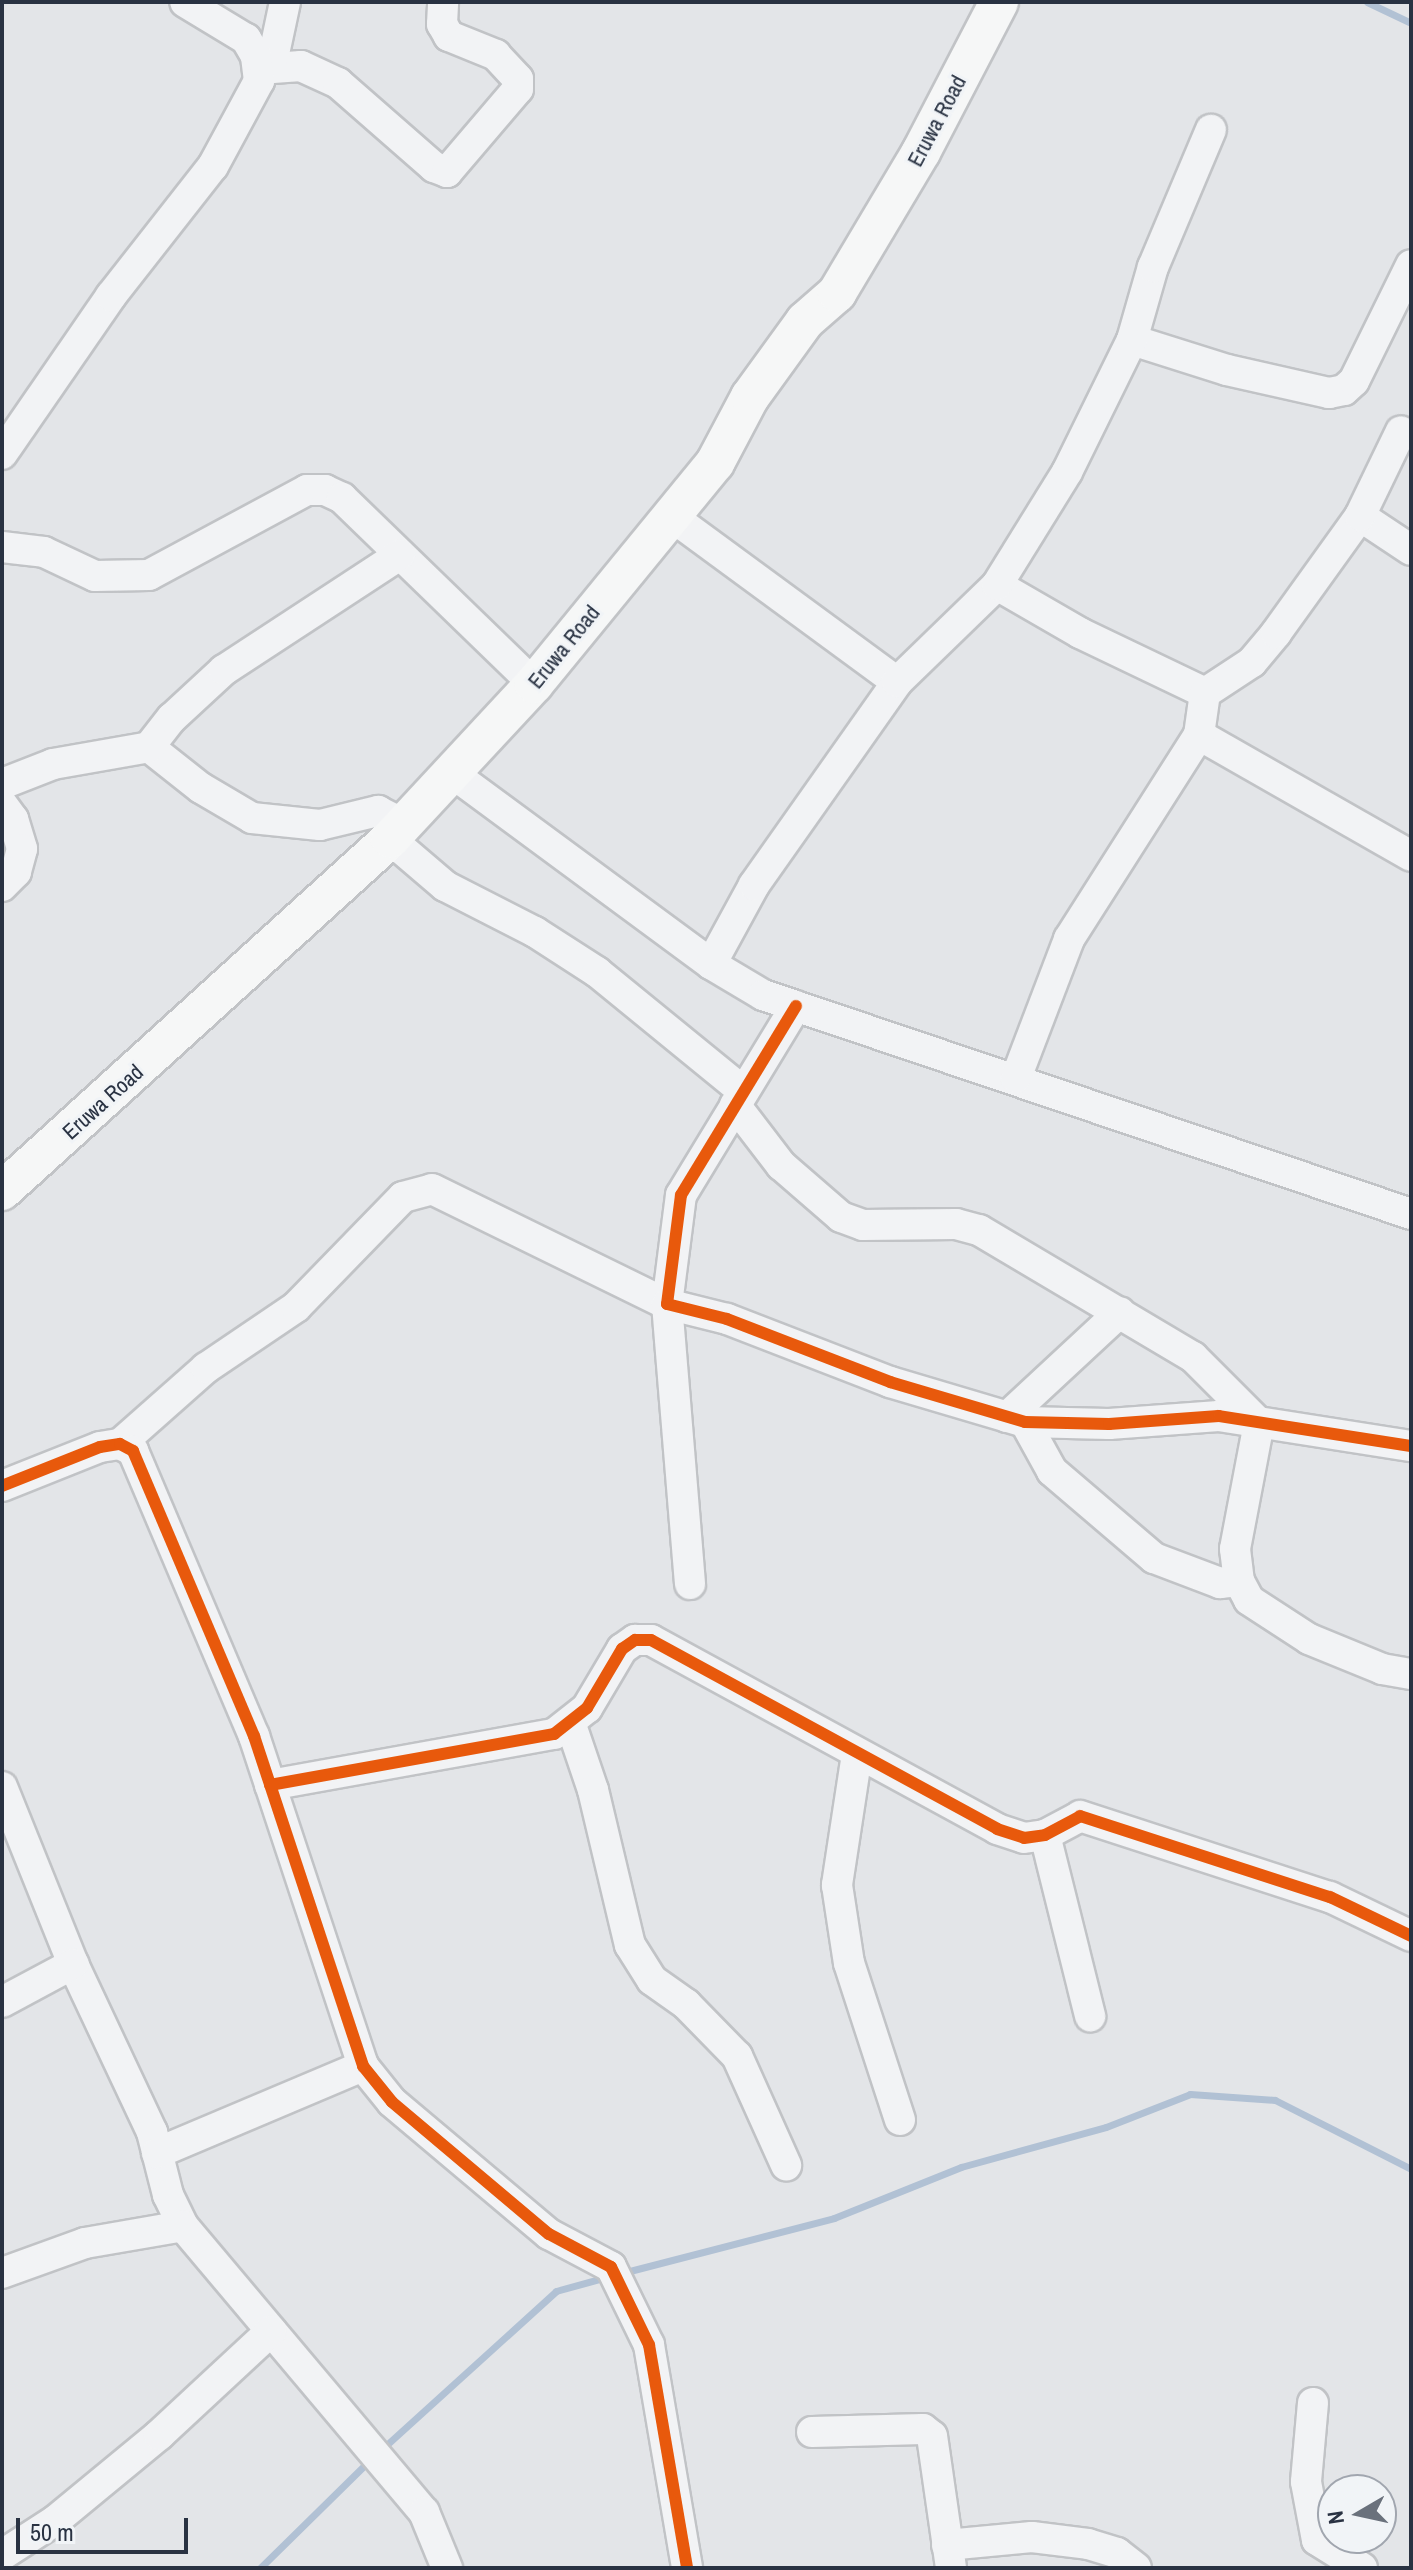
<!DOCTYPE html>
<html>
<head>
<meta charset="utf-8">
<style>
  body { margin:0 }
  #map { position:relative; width:1413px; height:2570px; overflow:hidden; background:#e3e5e8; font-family:"Archivo Narrow",sans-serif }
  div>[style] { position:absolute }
  .stream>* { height:7px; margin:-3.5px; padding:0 3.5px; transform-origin:3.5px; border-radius:3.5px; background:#b1c1d4 }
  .roads { filter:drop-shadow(2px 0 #c1c3c6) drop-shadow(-2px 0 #c1c3c6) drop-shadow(0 2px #c1c3c6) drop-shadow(0 -2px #c1c3c6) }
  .minor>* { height:30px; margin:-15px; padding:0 15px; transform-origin:15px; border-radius:15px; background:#f2f3f5 }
  .major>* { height:38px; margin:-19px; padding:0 19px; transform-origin:19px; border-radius:19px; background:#f6f7f7 }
  .cycleway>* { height:12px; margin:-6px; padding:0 6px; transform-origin:6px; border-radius:6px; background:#e8590c }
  span { translate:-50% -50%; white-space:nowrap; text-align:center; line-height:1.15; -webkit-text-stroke:6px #f1f4f7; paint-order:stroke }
  .street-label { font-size:22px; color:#293242 }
  .frame { position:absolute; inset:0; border:4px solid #293242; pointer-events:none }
  .north { position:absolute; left:1317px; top:2474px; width:80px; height:80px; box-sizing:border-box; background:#f1f4f7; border:2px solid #a1a6af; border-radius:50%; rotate:261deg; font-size:22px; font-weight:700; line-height:32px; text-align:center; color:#293242 }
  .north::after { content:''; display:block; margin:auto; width:28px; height:36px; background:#6a717c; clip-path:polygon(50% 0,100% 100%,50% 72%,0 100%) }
  .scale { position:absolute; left:16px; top:2518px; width:172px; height:36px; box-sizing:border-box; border:4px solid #293242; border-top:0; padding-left:10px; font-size:24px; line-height:28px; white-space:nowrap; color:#293242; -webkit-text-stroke:6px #f1f4f7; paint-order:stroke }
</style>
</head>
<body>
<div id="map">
  <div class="stream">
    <div style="left:1367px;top:2px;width:49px;rotate:25.5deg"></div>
    <div style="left:622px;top:2273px;width:219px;rotate:-14.5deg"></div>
    <div style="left:834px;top:2218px;width:137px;rotate:-21.9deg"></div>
    <div style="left:961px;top:2167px;width:150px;rotate:-15.4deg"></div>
    <div style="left:1106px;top:2127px;width:90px;rotate:-21.4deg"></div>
    <div style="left:1190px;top:2094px;width:85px;rotate:4deg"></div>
    <div style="left:1275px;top:2100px;width:153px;rotate:26.9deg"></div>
    <div style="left:382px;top:2449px;width:235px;rotate:-42.2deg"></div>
    <div style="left:556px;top:2291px;width:53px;rotate:-15.4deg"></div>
    <div style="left:260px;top:2568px;width:154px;rotate:-44.5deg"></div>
  </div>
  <div class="roads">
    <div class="minor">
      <div style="left:271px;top:68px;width:67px;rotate:-78deg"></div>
      <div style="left:259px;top:69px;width:42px;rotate:-4.1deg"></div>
      <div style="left:301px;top:66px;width:41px;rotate:24.7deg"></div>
      <div style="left:338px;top:83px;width:128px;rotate:41.2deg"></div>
      <div style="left:434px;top:167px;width:14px;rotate:21deg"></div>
      <div style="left:447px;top:172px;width:109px;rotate:-49.5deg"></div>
      <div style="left:518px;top:89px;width:10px;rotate:-90deg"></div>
      <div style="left:518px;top:79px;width:33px;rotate:-133deg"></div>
      <div style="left:496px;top:55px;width:51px;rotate:-158deg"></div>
      <div style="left:449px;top:36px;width:14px;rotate:-120deg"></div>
      <div style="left:442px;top:24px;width:22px;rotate:-87deg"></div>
      <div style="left:1132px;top:340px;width:100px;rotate:17.5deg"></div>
      <div style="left:1227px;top:370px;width:105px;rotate:12.7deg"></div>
      <div style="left:1329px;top:393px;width:15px;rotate:-11deg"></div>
      <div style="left:1344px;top:390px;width:13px;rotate:-42deg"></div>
      <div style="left:1354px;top:381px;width:129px;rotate:-63.8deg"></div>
      <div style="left:2px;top:454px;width:192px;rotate:-55.4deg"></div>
      <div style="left:111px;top:296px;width:165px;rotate:-51.9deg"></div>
      <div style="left:213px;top:166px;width:97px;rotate:-61.6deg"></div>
      <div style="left:259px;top:81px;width:25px;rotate:-97deg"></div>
      <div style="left:256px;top:56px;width:20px;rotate:-120deg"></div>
      <div style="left:246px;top:39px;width:71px;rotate:-148.8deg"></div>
      <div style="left:671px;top:516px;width:280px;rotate:36.3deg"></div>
      <div style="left:1360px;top:516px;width:61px;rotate:33.7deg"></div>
      <div style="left:2px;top:547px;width:42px;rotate:6.8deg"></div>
      <div style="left:44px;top:552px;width:56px;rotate:25.2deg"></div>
      <div style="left:95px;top:576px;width:54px;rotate:-1.1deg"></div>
      <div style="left:149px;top:575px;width:179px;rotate:-28.3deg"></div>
      <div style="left:307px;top:490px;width:18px"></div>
      <div style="left:325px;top:490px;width:19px;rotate:25deg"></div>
      <div style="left:342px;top:498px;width:267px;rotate:44.1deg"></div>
      <div style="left:997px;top:585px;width:96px;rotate:30deg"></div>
      <div style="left:1080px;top:633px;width:139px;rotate:25.6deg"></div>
      <div style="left:1205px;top:693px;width:56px;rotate:-33.4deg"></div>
      <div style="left:1252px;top:662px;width:38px;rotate:-50deg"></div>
      <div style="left:1276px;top:633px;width:144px;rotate:-54.3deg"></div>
      <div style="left:1360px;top:516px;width:94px;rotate:-64.2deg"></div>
      <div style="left:1199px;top:735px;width:244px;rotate:29.7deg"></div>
      <div style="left:149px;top:747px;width:66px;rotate:38.3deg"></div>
      <div style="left:201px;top:788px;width:59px;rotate:30.5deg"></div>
      <div style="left:252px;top:818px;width:68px;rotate:5.9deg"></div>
      <div style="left:320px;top:825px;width:60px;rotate:-13.6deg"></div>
      <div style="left:378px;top:811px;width:29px;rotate:27deg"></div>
      <div style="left:452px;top:773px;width:322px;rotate:36.4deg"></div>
      <div style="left:711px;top:964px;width:61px;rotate:30.8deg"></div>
      <div style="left:763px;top:995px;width:684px;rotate:18.67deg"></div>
      <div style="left:2px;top:784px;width:55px;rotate:-21.4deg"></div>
      <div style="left:53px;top:764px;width:97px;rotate:-10deg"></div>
      <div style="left:149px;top:747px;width:37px;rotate:-52deg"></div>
      <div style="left:172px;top:718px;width:71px;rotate:-42.7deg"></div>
      <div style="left:224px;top:670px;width:210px;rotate:-33.2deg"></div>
      <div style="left:2px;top:804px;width:19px;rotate:54deg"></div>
      <div style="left:13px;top:819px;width:31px;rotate:73deg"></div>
      <div style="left:22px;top:849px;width:24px;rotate:105deg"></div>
      <div style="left:16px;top:872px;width:20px;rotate:135deg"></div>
      <div style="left:390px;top:839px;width:72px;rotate:40.5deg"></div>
      <div style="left:445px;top:886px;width:101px;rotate:27.1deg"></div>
      <div style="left:535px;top:932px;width:74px;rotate:32.8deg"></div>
      <div style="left:597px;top:972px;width:188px;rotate:39.2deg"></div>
      <div style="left:711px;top:964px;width:90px;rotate:-61.4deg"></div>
      <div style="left:754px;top:885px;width:248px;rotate:-54.8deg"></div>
      <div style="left:897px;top:682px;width:139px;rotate:-44.1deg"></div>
      <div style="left:997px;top:585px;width:133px;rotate:-58.2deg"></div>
      <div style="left:1067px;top:472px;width:147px;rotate:-63.8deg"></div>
      <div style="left:1132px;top:340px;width:76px;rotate:-74deg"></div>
      <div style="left:1153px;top:267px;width:149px;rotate:-67.1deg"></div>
      <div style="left:796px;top:1006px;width:221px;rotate:121.3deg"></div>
      <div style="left:681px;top:1195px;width:110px;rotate:97.3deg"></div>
      <div style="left:667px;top:1304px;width:62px;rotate:14deg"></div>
      <div style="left:727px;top:1319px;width:175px;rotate:21.1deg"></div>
      <div style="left:890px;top:1382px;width:141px;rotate:16.5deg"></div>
      <div style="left:1025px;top:1422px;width:84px;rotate:1.4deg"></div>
      <div style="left:1109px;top:1424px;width:110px;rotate:-4.2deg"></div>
      <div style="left:1219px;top:1416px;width:194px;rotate:8.9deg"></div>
      <div style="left:1016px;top:1078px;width:149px;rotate:-69.1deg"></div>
      <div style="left:1069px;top:939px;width:242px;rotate:-57.5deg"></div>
      <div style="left:1199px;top:735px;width:42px;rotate:-81.9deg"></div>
      <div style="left:735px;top:1105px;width:76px;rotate:52.5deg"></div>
      <div style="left:781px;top:1165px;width:79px;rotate:40.9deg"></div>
      <div style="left:841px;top:1217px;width:23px;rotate:20deg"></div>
      <div style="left:863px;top:1225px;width:93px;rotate:-0.6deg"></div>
      <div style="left:956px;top:1224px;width:24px;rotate:15deg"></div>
      <div style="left:979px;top:1230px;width:249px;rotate:30.7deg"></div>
      <div style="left:1193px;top:1357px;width:93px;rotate:45deg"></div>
      <div style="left:1259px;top:1423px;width:128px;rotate:100.8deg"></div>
      <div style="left:1235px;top:1549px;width:32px;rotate:83deg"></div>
      <div style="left:1239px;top:1581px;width:21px;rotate:62deg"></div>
      <div style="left:1249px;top:1600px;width:72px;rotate:33deg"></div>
      <div style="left:1309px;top:1639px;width:79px;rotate:22.3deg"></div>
      <div style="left:1382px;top:1669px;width:29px;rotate:10deg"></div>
      <div style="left:1007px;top:1417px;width:154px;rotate:-42.9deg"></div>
      <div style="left:1025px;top:1422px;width:56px;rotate:61.1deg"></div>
      <div style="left:1052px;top:1471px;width:134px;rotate:40.5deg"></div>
      <div style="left:1154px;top:1558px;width:71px;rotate:20.7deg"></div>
      <div style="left:1220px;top:1583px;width:19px;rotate:-6deg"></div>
      <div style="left:120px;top:1444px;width:115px;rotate:-41.5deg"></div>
      <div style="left:206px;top:1368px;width:109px;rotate:-34.1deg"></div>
      <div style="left:296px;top:1307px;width:153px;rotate:-45.8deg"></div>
      <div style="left:403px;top:1197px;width:30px;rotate:-15deg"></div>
      <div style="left:432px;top:1189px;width:262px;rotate:26.1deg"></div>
      <div style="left:667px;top:1304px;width:281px;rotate:85.3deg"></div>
      <div style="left:2px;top:1486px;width:105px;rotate:-21.7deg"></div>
      <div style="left:100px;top:1447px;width:20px;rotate:-9deg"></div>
      <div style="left:120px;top:1444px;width:15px;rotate:28deg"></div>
      <div style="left:133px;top:1451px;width:310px;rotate:67deg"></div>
      <div style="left:254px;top:1736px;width:348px;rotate:71.7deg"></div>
      <div style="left:363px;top:2066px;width:46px;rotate:51.1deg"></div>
      <div style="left:392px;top:2102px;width:205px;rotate:40.1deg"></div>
      <div style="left:549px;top:2234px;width:70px;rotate:28deg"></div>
      <div style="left:611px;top:2267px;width:87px;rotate:64deg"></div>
      <div style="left:649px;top:2345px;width:226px;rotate:80.3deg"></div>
      <div style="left:571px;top:1725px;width:69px;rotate:71.3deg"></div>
      <div style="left:593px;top:1790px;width:159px;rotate:76.6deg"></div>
      <div style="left:630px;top:1945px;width:41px;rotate:57.8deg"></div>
      <div style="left:652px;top:1980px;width:42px;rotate:35.2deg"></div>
      <div style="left:686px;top:2004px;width:73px;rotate:45.6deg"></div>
      <div style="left:737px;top:2056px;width:120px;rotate:65.8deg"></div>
      <div style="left:857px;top:1754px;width:133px;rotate:98.7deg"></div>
      <div style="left:837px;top:1885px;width:79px;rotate:81.3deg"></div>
      <div style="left:849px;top:1963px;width:165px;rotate:72deg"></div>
      <div style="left:270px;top:1785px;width:289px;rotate:-10.2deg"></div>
      <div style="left:554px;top:1734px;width:42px;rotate:-38.2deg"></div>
      <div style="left:587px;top:1708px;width:69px;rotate:-59.3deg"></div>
      <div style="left:622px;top:1649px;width:16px;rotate:-35deg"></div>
      <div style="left:635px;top:1640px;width:16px"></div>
      <div style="left:651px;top:1640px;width:394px;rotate:28.6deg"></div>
      <div style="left:997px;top:1829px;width:28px;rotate:18deg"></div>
      <div style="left:1024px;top:1838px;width:21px;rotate:-8deg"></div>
      <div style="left:1045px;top:1835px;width:40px;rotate:-28deg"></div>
      <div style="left:1080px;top:1816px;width:263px;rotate:18deg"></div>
      <div style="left:1330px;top:1897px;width:90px;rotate:25.7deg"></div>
      <div style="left:2px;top:1787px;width:191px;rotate:68.1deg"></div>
      <div style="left:73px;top:1964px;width:186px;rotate:64.8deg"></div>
      <div style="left:152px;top:2132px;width:65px;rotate:75.7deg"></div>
      <div style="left:168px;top:2195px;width:34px;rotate:64deg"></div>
      <div style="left:183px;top:2226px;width:374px;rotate:49.9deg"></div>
      <div style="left:424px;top:2512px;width:61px;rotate:67.7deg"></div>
      <div style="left:1045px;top:1835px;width:187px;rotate:76deg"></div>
      <div style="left:2px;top:2002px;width:81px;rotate:-28.2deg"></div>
      <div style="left:157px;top:2153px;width:224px;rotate:-22.9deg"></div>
      <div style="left:2px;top:2273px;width:88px;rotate:-19.9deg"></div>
      <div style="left:85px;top:2243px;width:99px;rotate:-9.8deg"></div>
      <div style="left:1313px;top:2403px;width:79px;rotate:95.1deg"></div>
      <div style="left:1306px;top:2482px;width:59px;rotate:79.3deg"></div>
      <div style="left:1317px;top:2540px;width:53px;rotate:31.9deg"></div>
      <div style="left:812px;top:2432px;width:111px;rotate:-1.5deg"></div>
      <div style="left:923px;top:2429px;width:11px;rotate:38deg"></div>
      <div style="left:932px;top:2436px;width:133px;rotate:81.8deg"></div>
      <div style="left:947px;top:2545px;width:85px;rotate:-5.4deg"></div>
      <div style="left:1032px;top:2537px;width:56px;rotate:7.1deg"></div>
      <div style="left:1088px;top:2544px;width:30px;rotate:17deg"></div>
      <div style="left:1117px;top:2553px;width:24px;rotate:38deg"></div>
      <div style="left:2px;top:2555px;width:64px;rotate:-32.9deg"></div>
      <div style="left:56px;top:2520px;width:134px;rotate:-39.5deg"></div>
      <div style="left:159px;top:2435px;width:153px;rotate:-42.9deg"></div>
    </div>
    <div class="major">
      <div style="left:2px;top:1191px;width:524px;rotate:-42.21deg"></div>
      <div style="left:390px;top:839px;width:212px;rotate:-47.1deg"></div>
      <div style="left:534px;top:684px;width:286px;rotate:-50.7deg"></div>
      <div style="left:715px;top:463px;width:75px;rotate:-62.1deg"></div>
      <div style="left:750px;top:397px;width:94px;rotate:-54.1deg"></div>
      <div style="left:805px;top:321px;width:43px;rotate:-41.2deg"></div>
      <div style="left:837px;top:293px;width:164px;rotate:-59.2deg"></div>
      <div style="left:921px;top:152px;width:169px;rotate:-62.5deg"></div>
    </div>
  </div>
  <div class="cycleway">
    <div style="left:796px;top:1006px;width:221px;rotate:121.3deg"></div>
    <div style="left:681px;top:1195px;width:110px;rotate:97.3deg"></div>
    <div style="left:667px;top:1304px;width:62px;rotate:14deg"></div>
    <div style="left:727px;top:1319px;width:175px;rotate:21.1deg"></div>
    <div style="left:890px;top:1382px;width:141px;rotate:16.5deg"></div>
    <div style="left:1025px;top:1422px;width:84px;rotate:1.4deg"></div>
    <div style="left:1109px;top:1424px;width:110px;rotate:-4.2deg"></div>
    <div style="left:1219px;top:1416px;width:194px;rotate:8.9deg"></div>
    <div style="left:2px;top:1486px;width:105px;rotate:-21.7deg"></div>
    <div style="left:100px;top:1447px;width:20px;rotate:-9deg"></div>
    <div style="left:120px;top:1444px;width:15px;rotate:28deg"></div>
    <div style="left:133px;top:1451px;width:310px;rotate:67deg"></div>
    <div style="left:254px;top:1736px;width:348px;rotate:71.7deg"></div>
    <div style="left:363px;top:2066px;width:46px;rotate:51.1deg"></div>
    <div style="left:392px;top:2102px;width:205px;rotate:40.1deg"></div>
    <div style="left:549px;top:2234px;width:70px;rotate:28deg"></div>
    <div style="left:611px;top:2267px;width:87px;rotate:64deg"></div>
    <div style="left:649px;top:2345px;width:226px;rotate:80.3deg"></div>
    <div style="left:270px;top:1785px;width:289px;rotate:-10.2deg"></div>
    <div style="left:554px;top:1734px;width:42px;rotate:-38.2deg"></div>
    <div style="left:587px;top:1708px;width:69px;rotate:-59.3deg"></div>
    <div style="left:622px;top:1649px;width:16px;rotate:-35deg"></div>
    <div style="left:635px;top:1640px;width:16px"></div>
    <div style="left:651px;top:1640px;width:394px;rotate:28.6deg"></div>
    <div style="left:997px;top:1829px;width:28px;rotate:18deg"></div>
    <div style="left:1024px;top:1838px;width:21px;rotate:-8deg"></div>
    <div style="left:1045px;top:1835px;width:40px;rotate:-28deg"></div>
    <div style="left:1080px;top:1816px;width:263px;rotate:18deg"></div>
    <div style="left:1330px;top:1897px;width:90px;rotate:25.7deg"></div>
  </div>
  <div class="street-label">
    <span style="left:937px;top:121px;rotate:-62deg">Eruwa Road</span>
    <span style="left:564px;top:647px;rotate:-51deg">Eruwa Road</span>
    <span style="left:103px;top:1102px;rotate:-42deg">Eruwa Road</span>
  </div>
  <div class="frame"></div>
  <div class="north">N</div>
  <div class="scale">50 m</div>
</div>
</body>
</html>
